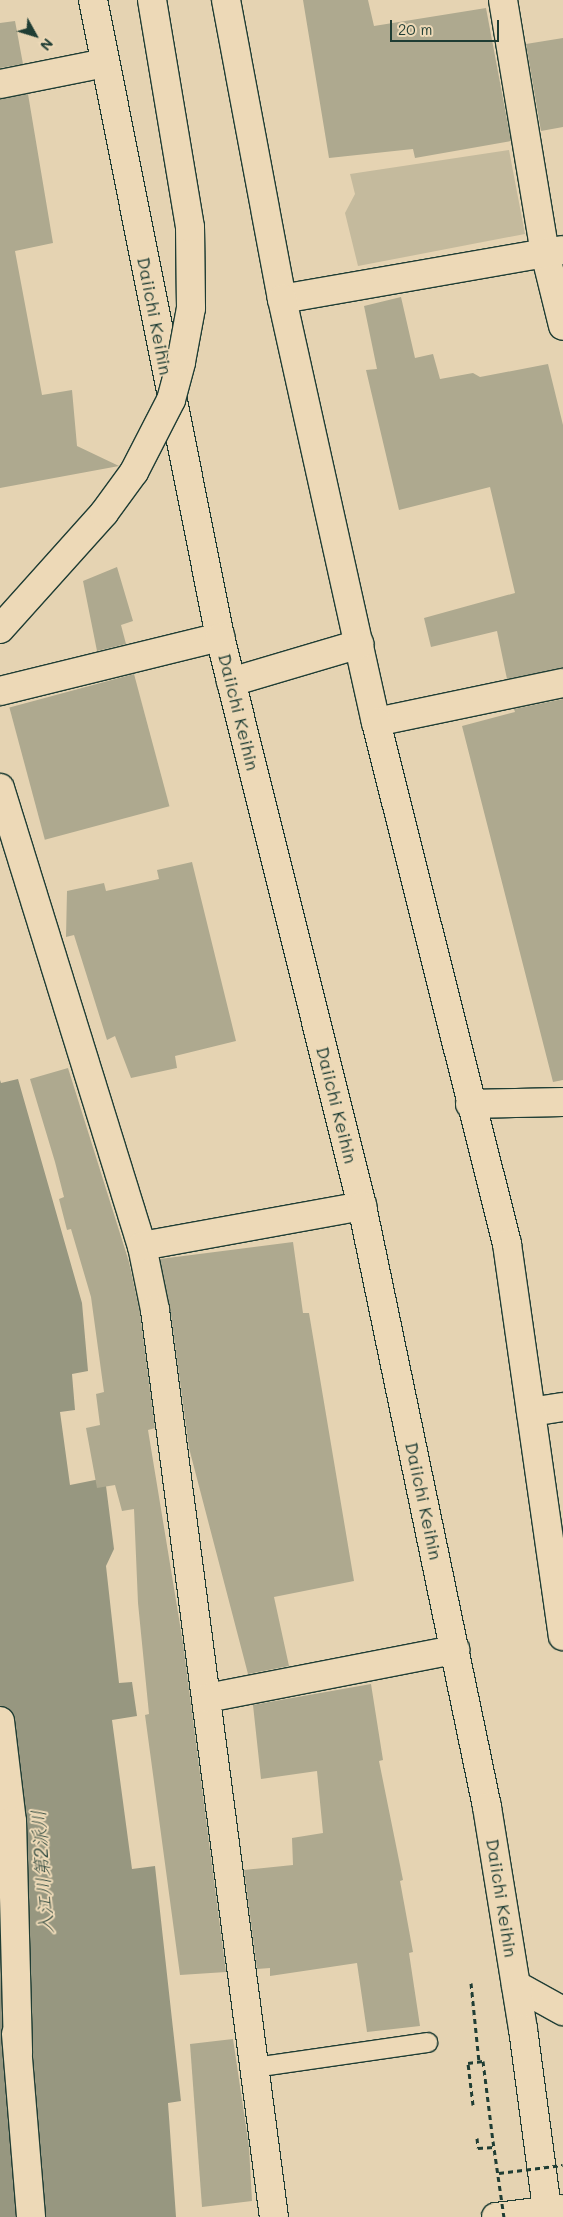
<!DOCTYPE html>
<html>
<head>
<meta charset="utf-8">
<style>
  body { margin:0 }
  #map { position:relative; width:563px; height:2217px; overflow:hidden; background:#e5d3b2; font-family:Mali,"Klee One",sans-serif }
  div>[style] { position:absolute }
  .green>* { inset:0; background:#c4ba9d }
  .water>* { inset:0; background:#979780 }
  .building>* { inset:0; background:#aea98f; transform-origin:0 0 }
  .path>* { height:3px; margin-top:-1.5px; transform-origin:0; background:repeating-linear-gradient(90deg,#1f3d34 0 5px,transparent 0 9px) }
  .roads { filter:drop-shadow(1px 0 #1f3d34) drop-shadow(-1px 0 #1f3d34) drop-shadow(0 1px #1f3d34) drop-shadow(0 -1px #1f3d34) }
  .lane>* { height:19px; margin:-9.5px; padding:0 9.5px; transform-origin:9.5px; border-radius:9.5px; background:#edd9b7 }
  .street>* { height:28px; margin:-14px; padding:0 14px; transform-origin:14px; border-radius:14px; background:#edd9b7 }
  .secondary>* { height:28px; margin:-14px; padding:0 14px; transform-origin:14px; border-radius:14px; background:#edd9b7 }
  .highway>* { height:28px; margin:-14px; padding:0 14px; transform-origin:14px; border-radius:14px; background:#edd9b7 }
  .path-bridge>* { height:3px; margin-top:-1.5px; transform-origin:0; background:repeating-linear-gradient(90deg,#1f3d34 0 5px,transparent 0 9px) }
  .bridges { filter:drop-shadow(1px 0 #1f3d34) drop-shadow(-1px 0 #1f3d34) drop-shadow(0 1px #1f3d34) drop-shadow(0 -1px #1f3d34) }
  .highway-bridge>* { height:28px; margin:-14px; padding:0 14px; transform-origin:14px; border-radius:14px; background:#edd9b7 }
  span { translate:-50% -50%; white-space:nowrap; text-align:center; line-height:1.15; -webkit-text-stroke:4px #edd9b7; paint-order:stroke }
  .street-label { font-size:18px; color:#1f3d34 }
  .water-label { font-size:19px; color:#314a3f; font-style:italic }
  .north { position:absolute; left:10px; top:10px; width:50px; height:50px; -webkit-text-stroke:4px #edd9b7; paint-order:stroke; rotate:129deg; font-size:14px; font-weight:700; line-height:20px; text-align:center; color:#1f3d34 }
  .north::after { content:''; display:block; margin:auto; width:18px; height:22px; background:#1f3d34; clip-path:polygon(50% 0,100% 100%,50% 72%,0 100%) }
  .scale { position:absolute; left:390px; top:20px; width:109px; height:22px; box-sizing:border-box; border:2px solid #1f3d34; border-top:0; padding-left:6px; font-size:15px; line-height:18px; white-space:nowrap; color:#1f3d34; -webkit-text-stroke:4px #edd9b7; paint-order:stroke }
</style>
</head>
<body>
<div id="map">
  <div class="green">
    <div style="clip-path:polygon(509px 150px,525px 234px,358px 266px,345px 213px,355px 194px,350px 174px)"></div>
  </div>
  <div class="water">
    <div style="clip-path:polygon(18px 1079px,82px 1303px,88px 1371px,72px 1374px,75px 1410px,60px 1412px,70px 1485px,105px 1478px,114px 1549px,106px 1566px,119px 1683px,132px 1682px,137px 1716px,112px 1720px,132px 1869px,155px 1866px,181px 2101px,168px 2103px,176px 2217px,0 2217px,0 1080px,1px 1083px)"></div>
  </div>
  <div class="building">
    <div style="clip-path:polygon(303px 0,368px 0,374px 26px,486px 8px,511px 141px,415px 158px,413px 149px,329px 158px)"></div>
    <div style="clip-path:polygon(15px 21px,23px 64px,0 68px,0 23px)"></div>
    <div style="clip-path:polygon(563px 38px,563px 127px,541px 131px,526px 44px)"></div>
    <div style="clip-path:polygon(28px 94px,53px 243px,15px 251px,42px 395px,72px 390px,77px 446px,119px 466px,0 488px,0 99px)"></div>
    <div style="clip-path:polygon(401px 297px,415px 358px,433px 354px,440px 379px,473px 373px,480px 377px,548px 364px,563px 425px,563px 668px,507px 679px,497px 631px,431px 647px,424px 618px,515px 593px,490px 487px,399px 510px,366px 370px,377px 369px,364px 306px)"></div>
    <div style="clip-path:polygon(117px 567px,133px 621px,121px 625px,126px 644px,97px 651px,83px 581px)"></div>
    <div style="left:134px;top:674px;width:137px;height:129px;rotate:75deg"></div>
    <div style="clip-path:polygon(563px 699px,563px 1080px,553px 1082px,462px 726px,515px 712px,514px 709px)"></div>
    <div style="clip-path:polygon(192px 862px,236px 1041px,175px 1056px,177px 1068px,131px 1078px,115px 1036px,107px 1040px,74px 935px,66px 937px,67px 891px,104px 883px,106px 891px,159px 879px,157px 870px)"></div>
    <div style="clip-path:polygon(68px 1068px,129px 1262px,140px 1313px,155px 1428px,148px 1430px,183px 1643px,226px 1972px,180px 1975px,145px 1715px,149px 1714px,138px 1603px,134px 1509px,122px 1511px,115px 1485px,97px 1488px,86px 1428px,100px 1425px,96px 1394px,104px 1392px,91px 1297px,71px 1229px,67px 1230px,59px 1199px,64px 1197px,55px 1162px,30px 1079px)"></div>
    <div style="clip-path:polygon(293px 1242px,303px 1313px,309px 1313px,354px 1581px,274px 1597px,289px 1666px,248px 1674px,189px 1448px,170px 1308px,160px 1259px)"></div>
    <div style="clip-path:polygon(371px 1684px,383px 1760px,379px 1761px,403px 1880px,400px 1881px,413px 1952px,409px 1953px,420px 2026px,367px 2032px,357px 1963px,270px 1976px,270px 1968px,257px 1969px,244px 1870px,293px 1865px,292px 1838px,323px 1833px,317px 1771px,261px 1779px,253px 1705px)"></div>
    <div style="clip-path:polygon(233px 2039px,249px 2147px,252px 2201px,202px 2207px,190px 2044px)"></div>
  </div>
  <div class="path">
    <div style="left:471px;top:1983px;width:79px;rotate:84.2deg"></div>
    <div style="left:473px;top:2105px;width:42px;rotate:-96.8deg"></div>
    <div style="left:468px;top:2063px;width:15px;rotate:-8deg"></div>
    <div style="left:483px;top:2061px;width:81px;rotate:82.9deg"></div>
    <div style="left:477px;top:2138px;width:10px;rotate:84deg"></div>
    <div style="left:478px;top:2148px;width:16px;rotate:-4deg"></div>
  </div>
  <div class="roads">
    <div class="lane">
      <div style="left:254px;top:2067px;width:175px;rotate:-8.2deg"></div>
    </div>
    <div class="street">
      <div style="left:503px;top:0;width:256px;rotate:80.6deg"></div>
      <div style="left:545px;top:253px;width:75px;rotate:76.1deg"></div>
      <div style="left:0;top:84px;width:107px;rotate:-11.3deg"></div>
      <div style="left:282px;top:299px;width:284px;rotate:-9.9deg"></div>
      <div style="left:0;top:691px;width:227px;rotate:-13.8deg"></div>
      <div style="left:376px;top:722px;width:191px;rotate:-11.8deg"></div>
      <div style="left:0;top:788px;width:480px;rotate:72.8deg"></div>
      <div style="left:142px;top:1246px;width:65px;rotate:78.5deg"></div>
      <div style="left:155px;top:1310px;width:915px;rotate:82.53deg"></div>
      <div style="left:470px;top:1104px;width:93px;rotate:-1.2deg"></div>
      <div style="left:142px;top:1246px;width:224px;rotate:-10.3deg"></div>
      <div style="left:531px;top:1412px;width:32px;rotate:-9deg"></div>
      <div style="left:207px;top:1698px;width:253px;rotate:-11deg"></div>
      <div style="left:496px;top:2217px;width:67px;rotate:-6.8deg"></div>
    </div>
    <div class="secondary">
      <div style="left:516px;top:1985px;width:54px;rotate:29deg"></div>
    </div>
    <div class="highway">
      <div style="left:93px;top:0;width:650px;rotate:78.72deg"></div>
      <div style="left:220px;top:637px;width:586px;rotate:75.99deg"></div>
      <div style="left:362px;top:1206px;width:614px;rotate:78.25deg"></div>
      <div style="left:487px;top:1807px;width:225px;rotate:80.8deg"></div>
      <div style="left:523px;top:2029px;width:190px;rotate:82.4deg"></div>
      <div style="left:226px;top:0;width:304px;rotate:79.4deg"></div>
      <div style="left:282px;top:299px;width:433px;rotate:77.5deg"></div>
      <div style="left:376px;top:722px;width:538px;rotate:75.91deg"></div>
      <div style="left:507px;top:1244px;width:396px;rotate:81.9deg"></div>
      <div style="left:231px;top:682px;width:134px;rotate:-16.5deg"></div>
      <div style="left:0;top:1721px;width:101px;rotate:83.2deg"></div>
      <div style="left:12px;top:1821px;width:232px;rotate:88.5deg"></div>
      <div style="left:16px;top:2034px;width:184px;rotate:85.3deg"></div>
    </div>
  </div>
  <div class="path-bridge">
    <div style="left:493px;top:2141px;width:77px;rotate:81.8deg"></div>
    <div style="left:499px;top:2173px;width:64px;rotate:-7.1deg"></div>
  </div>
  <div class="bridges">
    <div class="highway-bridge">
      <div style="left:0;top:629px;width:156px;rotate:-48.1deg"></div>
      <div style="left:104px;top:513px;width:51px;rotate:-53.8deg"></div>
      <div style="left:134px;top:472px;width:81px;rotate:-62.8deg"></div>
      <div style="left:171px;top:400px;width:39px;rotate:-75deg"></div>
      <div style="left:181px;top:362px;width:55px;rotate:-79.5deg"></div>
      <div style="left:191px;top:308px;width:81px;rotate:-90.7deg"></div>
      <div style="left:190px;top:227px;width:230px;rotate:-99.5deg"></div>
    </div>
  </div>
  <div class="street-label">
    <span style="left:155px;top:316px;rotate:79deg">Daiichi Keihin</span>
    <span style="left:239px;top:712px;rotate:76deg">Daiichi Keihin</span>
    <span style="left:337px;top:1105px;rotate:76deg">Daiichi Keihin</span>
    <span style="left:424px;top:1501px;rotate:78deg">Daiichi Keihin</span>
    <span style="left:502px;top:1898px;rotate:81deg">Daiichi Keihin</span>
  </div>
  <div class="water-label">
    <span style="left:42px;top:1872px;rotate:-94deg">入江川第2派川</span>
  </div>
  <div class="north">N</div>
  <div class="scale">20 m</div>
</div>
</body>
</html>
